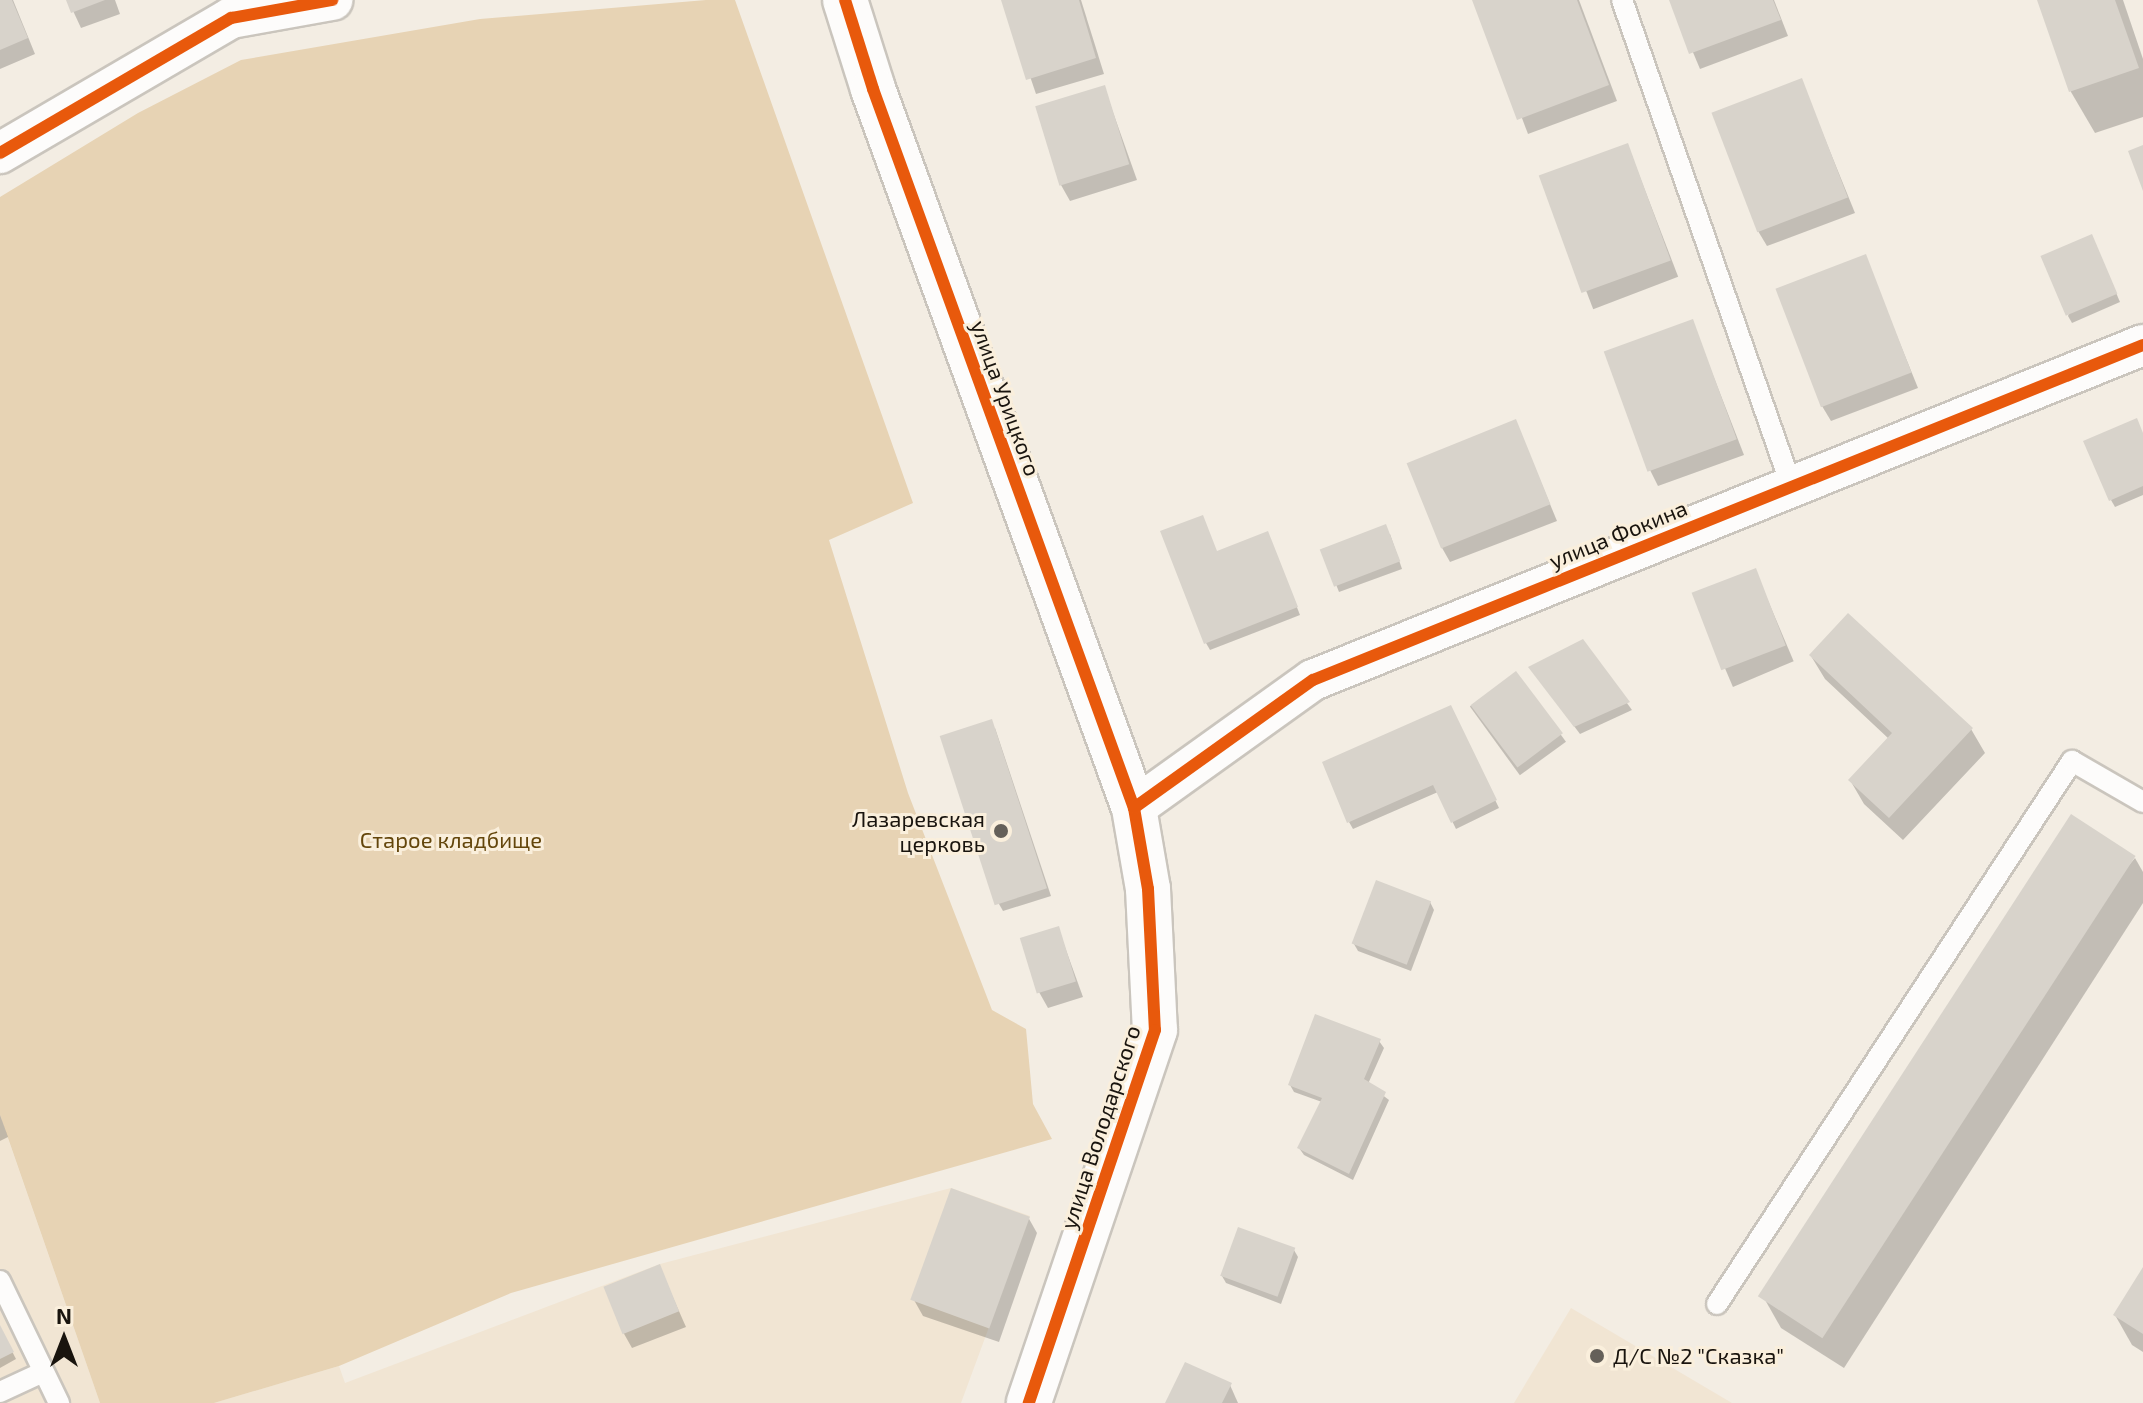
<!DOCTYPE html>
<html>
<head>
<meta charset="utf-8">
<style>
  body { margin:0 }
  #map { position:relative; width:2143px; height:1403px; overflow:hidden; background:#f3ede3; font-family:"Exo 2",sans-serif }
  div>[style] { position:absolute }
  .built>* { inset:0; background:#f1e5d3 }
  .green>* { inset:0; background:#e7d3b4 }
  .shadow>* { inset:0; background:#0003; transform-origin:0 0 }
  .building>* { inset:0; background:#d8d3cb; transform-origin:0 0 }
  .roads { filter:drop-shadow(2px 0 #cac5bd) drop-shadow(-2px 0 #cac5bd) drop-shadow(0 2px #cac5bd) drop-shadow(0 -2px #cac5bd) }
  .service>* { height:20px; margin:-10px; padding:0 10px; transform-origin:10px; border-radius:10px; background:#fdfcfb }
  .minor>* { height:40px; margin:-20px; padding:0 20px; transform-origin:20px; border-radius:20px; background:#fdfcfb }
  .tertiary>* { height:44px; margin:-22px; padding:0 22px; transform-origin:22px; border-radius:22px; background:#fdfcfb }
  .cycleway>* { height:12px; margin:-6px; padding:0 6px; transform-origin:6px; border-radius:6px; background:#e8590c }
  .dots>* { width:22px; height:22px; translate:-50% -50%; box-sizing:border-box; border:4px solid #faefdc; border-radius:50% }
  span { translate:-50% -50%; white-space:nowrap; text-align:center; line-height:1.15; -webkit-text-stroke:6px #faefdc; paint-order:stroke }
  .street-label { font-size:22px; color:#19140e }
  .poi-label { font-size:22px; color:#19140e }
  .right { translate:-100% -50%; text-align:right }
  .left { translate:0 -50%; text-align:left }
  .park-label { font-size:22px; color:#64460b }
  .north { position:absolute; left:24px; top:1299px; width:80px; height:80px; -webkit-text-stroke:6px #faefdc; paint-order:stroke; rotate:0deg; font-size:22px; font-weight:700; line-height:32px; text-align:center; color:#19140e }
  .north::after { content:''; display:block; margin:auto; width:28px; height:36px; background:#19140e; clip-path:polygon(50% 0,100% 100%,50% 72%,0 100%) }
</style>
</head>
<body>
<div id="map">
  <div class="built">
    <div style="clip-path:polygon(0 1115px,5px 1130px,100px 1403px,0 1403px)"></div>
    <div style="clip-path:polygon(951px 1188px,1030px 1216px,961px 1403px,214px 1403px,339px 1366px,345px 1383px,660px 1264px)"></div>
    <div style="clip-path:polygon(1571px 1308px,1732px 1403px,1514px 1403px)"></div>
  </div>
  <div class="green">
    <div style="clip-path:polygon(706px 0,735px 0,913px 503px,829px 540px,908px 793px,992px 1010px,1026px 1029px,1033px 1104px,1052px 1139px,511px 1293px,339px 1366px,214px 1403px,100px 1403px,0 1115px,0 197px,138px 113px,241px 60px,480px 19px)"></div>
  </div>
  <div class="shadow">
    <div style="clip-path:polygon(0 0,13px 0,35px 54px,0 69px)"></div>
    <div style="clip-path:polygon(68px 0,115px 0,120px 14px,81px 28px)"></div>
    <div style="clip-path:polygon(1004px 0,1081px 0,1104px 74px,1036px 94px)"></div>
    <div style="clip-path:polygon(1477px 0,1579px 0,1617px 101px,1528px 134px)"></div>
    <div style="clip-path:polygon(1671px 0,1774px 0,1788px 36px,1700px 69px)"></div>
    <div style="clip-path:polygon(2039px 0,2123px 0,2143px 59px,2143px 117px,2095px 133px,2071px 92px)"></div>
    <div style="clip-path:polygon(1801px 80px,1855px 213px,1767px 246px,1758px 231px)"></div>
    <div style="clip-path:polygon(1104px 87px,1137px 180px,1070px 201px,1061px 185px)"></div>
    <div style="left:1628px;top:146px;width:140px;height:91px;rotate:69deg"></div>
    <div style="clip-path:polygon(2095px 244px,2120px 302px,2072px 323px,2068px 316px)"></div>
    <div style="clip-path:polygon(1865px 257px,1918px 388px,1831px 421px,1822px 406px)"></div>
    <div style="clip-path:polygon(1692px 321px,1744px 455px,1658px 486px,1650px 470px)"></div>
    <div style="clip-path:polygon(1516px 422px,1557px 521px,1450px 562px,1441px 546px)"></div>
    <div style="clip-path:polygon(2143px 435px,2143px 495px,2115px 507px,2111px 500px)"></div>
    <div style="clip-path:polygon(1390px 534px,1402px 569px,1339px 592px,1322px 549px)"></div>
    <div style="clip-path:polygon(1271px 541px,1300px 615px,1210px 650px,1206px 643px,1217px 553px)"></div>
    <div style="left:1755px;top:570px;width:99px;height:66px;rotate:67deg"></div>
    <div style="clip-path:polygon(1582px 641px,1632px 710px,1580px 734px,1535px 674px)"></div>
    <div style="clip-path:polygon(1811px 656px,1971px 729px,1985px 753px,1903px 840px,1864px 804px,1850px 780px,1889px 739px,1825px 679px)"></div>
    <div style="left:1516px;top:673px;width:85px;height:57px;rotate:54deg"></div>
    <div style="clip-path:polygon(1454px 715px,1499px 808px,1456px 829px,1438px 792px,1353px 829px,1349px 822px)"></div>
    <div style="clip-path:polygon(995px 728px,1051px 896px,1003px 911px,999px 904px)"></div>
    <div style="clip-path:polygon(2135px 858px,2143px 872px,2143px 903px,1844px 1368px,1781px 1328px,1764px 1298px)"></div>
    <div style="clip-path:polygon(1430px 902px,1434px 910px,1411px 971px,1358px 951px,1354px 944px)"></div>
    <div style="clip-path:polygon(1058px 928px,1083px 997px,1048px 1008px,1039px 992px)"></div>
    <div style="clip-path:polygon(1379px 1041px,1384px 1048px,1368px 1084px,1389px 1100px,1353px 1180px,1304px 1155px,1299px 1148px,1322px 1102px,1294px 1092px,1290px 1085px)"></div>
    <div style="clip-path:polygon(0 1115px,8px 1137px,0 1141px)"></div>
    <div style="clip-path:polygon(1028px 1217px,1037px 1233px,999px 1342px,923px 1316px,914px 1300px)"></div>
    <div style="clip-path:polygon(1294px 1250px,1298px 1257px,1281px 1304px,1226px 1283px,1222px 1276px)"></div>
    <div style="clip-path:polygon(659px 1266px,686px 1327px,632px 1348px,623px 1332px)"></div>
    <div style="clip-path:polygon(2143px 1271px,2143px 1352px,2132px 1345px,2115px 1315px)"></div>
    <div style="clip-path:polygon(0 1328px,16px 1359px,0 1368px)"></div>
    <div style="clip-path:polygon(1230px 1385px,1238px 1403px,1168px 1403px)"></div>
  </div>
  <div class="building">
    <div style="clip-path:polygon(0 0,12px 0,28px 38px,0 50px)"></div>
    <div style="clip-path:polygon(66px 0,105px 0,71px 13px)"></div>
    <div style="clip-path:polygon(1001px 0,1079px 0,1096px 58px,1026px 80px)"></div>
    <div style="clip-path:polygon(1472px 0,1577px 0,1609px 85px,1517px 120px)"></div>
    <div style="clip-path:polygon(1669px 0,1773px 0,1781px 20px,1689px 54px)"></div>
    <div style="clip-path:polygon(2037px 0,2115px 0,2139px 68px,2069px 92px)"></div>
    <div style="left:1802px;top:78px;width:128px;height:97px;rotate:69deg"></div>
    <div style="left:1105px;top:85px;width:83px;height:73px;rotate:73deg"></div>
    <div style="left:1628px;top:143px;width:125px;height:95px;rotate:70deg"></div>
    <div style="clip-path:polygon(2143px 145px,2143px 191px,2128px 151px)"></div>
    <div style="left:2092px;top:234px;width:65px;height:56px;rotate:67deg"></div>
    <div style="left:1866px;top:254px;width:127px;height:97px;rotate:69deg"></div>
    <div style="left:1693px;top:319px;width:128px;height:95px;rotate:70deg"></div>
    <div style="clip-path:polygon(2137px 418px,2143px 433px,2143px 486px,2109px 501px,2083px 441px)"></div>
    <div style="left:1516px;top:419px;width:92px;height:118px;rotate:68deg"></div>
    <div style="clip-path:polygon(1203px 515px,1217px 551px,1268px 531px,1298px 607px,1204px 644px,1160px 531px)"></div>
    <div style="left:1386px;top:524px;width:40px;height:71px;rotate:69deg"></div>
    <div style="left:1756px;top:568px;width:83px;height:69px;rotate:69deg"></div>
    <div style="clip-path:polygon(1848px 613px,1973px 728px,1889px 818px,1848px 780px,1892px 733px,1809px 655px)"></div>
    <div style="clip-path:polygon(1583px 639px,1630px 702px,1574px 727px,1528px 667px)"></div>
    <div style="left:1516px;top:671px;width:78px;height:57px;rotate:53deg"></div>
    <div style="clip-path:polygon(1451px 705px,1497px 800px,1451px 823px,1433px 785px,1347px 823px,1322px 762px)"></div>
    <div style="left:992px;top:719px;width:178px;height:55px;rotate:72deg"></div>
    <div style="left:2071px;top:814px;width:77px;height:575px;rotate:33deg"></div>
    <div style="left:1376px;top:880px;width:59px;height:68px;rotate:21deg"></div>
    <div style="left:1059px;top:926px;width:58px;height:41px;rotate:73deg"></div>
    <div style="clip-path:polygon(1315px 1014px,1381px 1039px,1364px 1079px,1386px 1092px,1349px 1174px,1297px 1148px,1322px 1098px,1288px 1085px)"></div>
    <div style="left:951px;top:1188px;width:84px;height:119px;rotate:20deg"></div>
    <div style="left:1238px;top:1227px;width:61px;height:52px;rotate:20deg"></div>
    <div style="left:660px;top:1264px;width:51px;height:61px;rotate:68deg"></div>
    <div style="clip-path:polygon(2143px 1267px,2143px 1334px,2113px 1315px)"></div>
    <div style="clip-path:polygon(0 1325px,14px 1352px,0 1359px)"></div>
    <div style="clip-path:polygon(1185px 1362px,1232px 1383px,1222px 1403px,1165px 1403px)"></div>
  </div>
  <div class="roads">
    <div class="service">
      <div style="left:1622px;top:0;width:514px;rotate:70.79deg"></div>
      <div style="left:0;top:1281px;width:136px;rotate:64.2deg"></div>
      <div style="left:1717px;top:1304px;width:649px;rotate:-56.82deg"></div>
      <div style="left:2072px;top:761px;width:82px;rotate:30deg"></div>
      <div style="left:0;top:1392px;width:47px;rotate:-24.9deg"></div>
    </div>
    <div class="minor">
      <div style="left:0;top:153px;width:268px;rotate:-30.3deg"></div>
      <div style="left:231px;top:18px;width:103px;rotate:-10.1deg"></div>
      <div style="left:1134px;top:808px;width:220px;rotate:-35.6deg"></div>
      <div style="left:1313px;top:680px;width:895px;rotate:-21.98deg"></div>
    </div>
    <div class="tertiary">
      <div style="left:845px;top:0;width:93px;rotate:72.5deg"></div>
      <div style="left:873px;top:89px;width:765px;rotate:70.05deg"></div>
      <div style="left:1134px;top:808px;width:82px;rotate:80.2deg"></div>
      <div style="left:1148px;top:889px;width:141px;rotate:87.2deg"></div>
      <div style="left:1155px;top:1030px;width:394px;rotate:108.7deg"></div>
    </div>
  </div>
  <div class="cycleway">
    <div style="left:845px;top:0;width:93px;rotate:72.5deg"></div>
    <div style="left:873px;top:89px;width:765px;rotate:70.05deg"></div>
    <div style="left:1134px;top:808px;width:82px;rotate:80.2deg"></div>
    <div style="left:1148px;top:889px;width:141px;rotate:87.2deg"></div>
    <div style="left:1155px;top:1030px;width:394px;rotate:108.7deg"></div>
    <div style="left:0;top:153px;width:268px;rotate:-30.3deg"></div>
    <div style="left:231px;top:18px;width:103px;rotate:-10.1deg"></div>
    <div style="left:1134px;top:808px;width:220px;rotate:-35.6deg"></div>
    <div style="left:1313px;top:680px;width:895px;rotate:-21.98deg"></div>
  </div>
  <div class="dots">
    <div style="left:1001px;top:831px;background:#656059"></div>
    <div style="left:1597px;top:1356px;background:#656059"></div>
  </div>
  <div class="street-label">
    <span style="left:1006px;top:398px;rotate:70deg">улица Урицкого</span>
    <span style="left:1618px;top:534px;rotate:-22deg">улица Фокина</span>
    <span style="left:1100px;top:1127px;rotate:-72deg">улица Володарского</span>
  </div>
  <div class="poi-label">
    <span class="right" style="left:985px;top:831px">Лазаревская<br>церковь</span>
    <span class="left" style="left:1613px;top:1356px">Д/С №2 "Сказка"</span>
  </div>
  <div class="park-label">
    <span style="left:451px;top:840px">Старое кладбище</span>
  </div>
  <div class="north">N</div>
</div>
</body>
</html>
